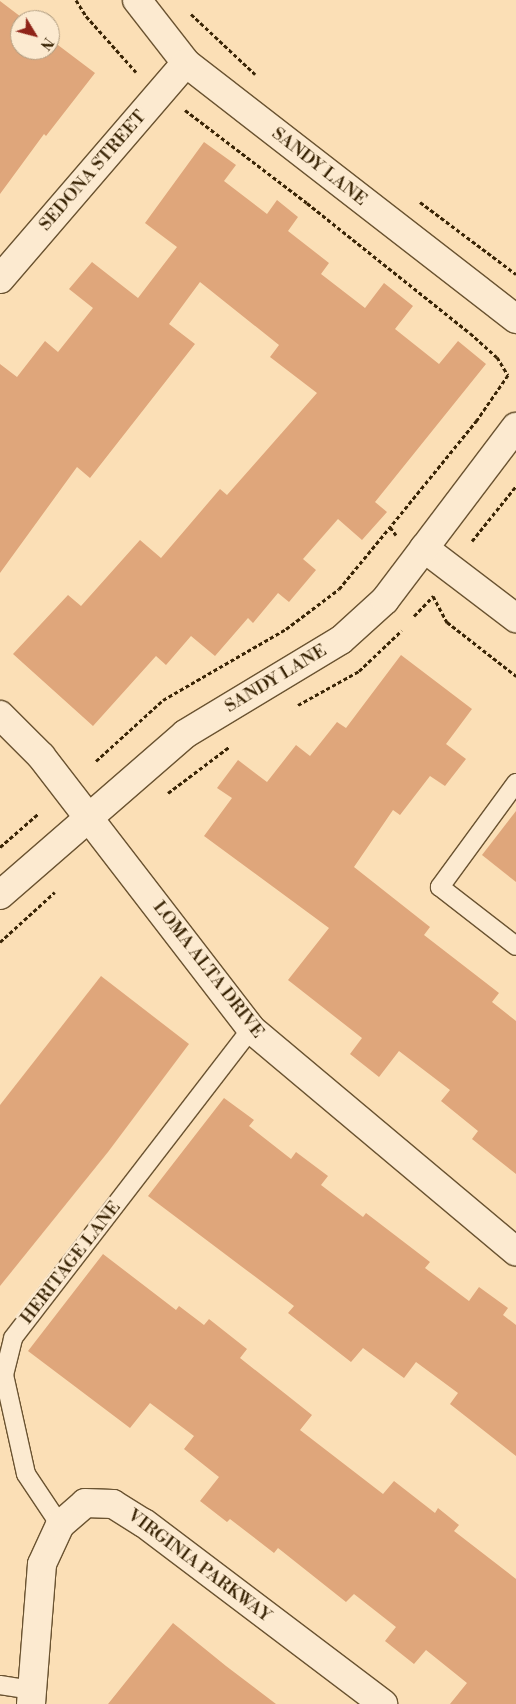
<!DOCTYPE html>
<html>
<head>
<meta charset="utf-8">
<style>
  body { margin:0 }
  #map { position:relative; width:516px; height:1704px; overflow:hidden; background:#fbdfb6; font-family:"Libre Bodoni",serif }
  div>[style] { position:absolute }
  .building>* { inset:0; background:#dfa67b }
  .path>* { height:3px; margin-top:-1.5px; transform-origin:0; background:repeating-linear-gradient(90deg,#392405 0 4px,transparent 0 6.5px) }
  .roads { filter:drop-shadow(1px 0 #6a5331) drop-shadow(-1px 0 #6a5331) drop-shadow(0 1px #6a5331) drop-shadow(0 -1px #6a5331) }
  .service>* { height:18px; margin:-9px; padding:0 9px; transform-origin:9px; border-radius:9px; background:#fcead0 }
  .minor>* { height:28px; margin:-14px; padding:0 14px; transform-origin:14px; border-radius:14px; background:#fcead0 }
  span { translate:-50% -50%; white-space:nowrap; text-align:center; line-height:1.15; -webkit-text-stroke:5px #fcead0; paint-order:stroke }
  .street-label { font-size:18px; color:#392405 }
  .north { position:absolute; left:10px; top:10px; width:50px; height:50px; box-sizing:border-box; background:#fcead0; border:1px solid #ae9b7f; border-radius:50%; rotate:127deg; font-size:14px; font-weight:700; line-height:20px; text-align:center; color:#392405 }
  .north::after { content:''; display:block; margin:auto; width:18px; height:22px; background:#8f2418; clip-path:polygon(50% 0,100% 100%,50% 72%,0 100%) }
</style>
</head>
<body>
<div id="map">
  <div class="building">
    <div style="clip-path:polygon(0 1px,25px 20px,20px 20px,20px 50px,50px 50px,50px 39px,95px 73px,46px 136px,44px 134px,0 194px)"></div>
    <div style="clip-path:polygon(204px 142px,236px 165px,224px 181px,267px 214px,277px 200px,298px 217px,288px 231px,329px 263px,321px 274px,365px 308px,384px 283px,413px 306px,395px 329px,439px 364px,458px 341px,486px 364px,375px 502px,387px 512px,362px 540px,338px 519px,303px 559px,316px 570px,289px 602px,278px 593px,253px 623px,248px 618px,215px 656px,191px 636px,166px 665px,156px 656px,93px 726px,13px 654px,68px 595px,81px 606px,140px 540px,161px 558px,220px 489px,227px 495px,317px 393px,270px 357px,279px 345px,200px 282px,169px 324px,195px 344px,90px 478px,77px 467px,0 573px,0 364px,17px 377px,45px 341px,58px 352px,93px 308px,69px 289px,92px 262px,138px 298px,177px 247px,145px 223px)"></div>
    <div style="clip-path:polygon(401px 655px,472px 709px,446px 744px,466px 759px,445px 786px,430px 776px,400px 815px,393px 810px,354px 867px,430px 927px,424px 935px,499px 993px,492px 1002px,516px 1021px,516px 1174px,472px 1139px,478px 1131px,441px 1101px,450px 1090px,399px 1051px,379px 1077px,350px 1054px,362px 1038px,288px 980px,329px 928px,204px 836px,232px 798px,217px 788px,238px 760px,267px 782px,296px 745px,310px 756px,337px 722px,346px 728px)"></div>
    <div style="clip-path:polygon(516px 811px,516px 882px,482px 855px)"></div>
    <div style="clip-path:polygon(101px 976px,189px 1044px,108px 1152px,0 1286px,0 1105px)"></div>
    <div style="clip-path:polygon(224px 1098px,254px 1120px,249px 1126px,291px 1159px,296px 1152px,328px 1176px,321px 1185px,363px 1217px,366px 1213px,430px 1262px,425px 1268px,469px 1301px,479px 1287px,508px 1308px,503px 1315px,516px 1325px,516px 1456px,450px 1404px,458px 1393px,416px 1362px,404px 1378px,363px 1348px,351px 1362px,288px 1313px,294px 1306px,148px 1196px)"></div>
    <div style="clip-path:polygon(103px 1254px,176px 1310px,179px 1306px,204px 1325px,209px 1319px,247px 1349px,240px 1358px,312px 1415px,300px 1430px,383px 1494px,394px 1481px,435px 1513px,438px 1508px,459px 1525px,454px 1531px,516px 1579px,516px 1704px,450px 1704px,467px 1683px,426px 1650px,414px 1664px,385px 1641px,396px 1627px,354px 1594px,346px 1602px,278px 1548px,274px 1553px,230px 1519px,227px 1522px,200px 1501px,219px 1477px,184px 1449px,194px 1436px,150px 1403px,130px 1428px,28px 1351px)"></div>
    <div style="clip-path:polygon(173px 1623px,226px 1666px,276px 1704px,108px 1704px)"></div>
  </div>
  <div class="path">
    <div style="left:76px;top:0;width:19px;rotate:58deg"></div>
    <div style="left:86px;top:16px;width:75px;rotate:48.2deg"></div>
    <div style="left:191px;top:14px;width:88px;rotate:43.2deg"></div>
    <div style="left:185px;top:110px;width:153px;rotate:37.3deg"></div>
    <div style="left:307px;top:203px;width:208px;rotate:38.6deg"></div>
    <div style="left:470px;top:333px;width:36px;rotate:42deg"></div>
    <div style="left:497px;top:357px;width:21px;rotate:59deg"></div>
    <div style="left:508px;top:375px;width:55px;rotate:124.6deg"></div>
    <div style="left:477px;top:420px;width:138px;rotate:129.1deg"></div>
    <div style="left:390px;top:527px;width:10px;rotate:53deg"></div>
    <div style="left:420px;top:202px;width:120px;rotate:36.9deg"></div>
    <div style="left:472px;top:541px;width:70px;rotate:-51.3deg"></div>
    <div style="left:433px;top:596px;width:30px;rotate:62deg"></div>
    <div style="left:447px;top:622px;width:88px;rotate:38deg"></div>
    <div style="left:414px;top:616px;width:28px;rotate:-46deg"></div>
    <div style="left:298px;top:705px;width:70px;rotate:-29.1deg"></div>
    <div style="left:359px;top:671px;width:59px;rotate:-43.6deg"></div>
    <div style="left:96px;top:761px;width:91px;rotate:-42.3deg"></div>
    <div style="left:163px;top:700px;width:142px;rotate:-30deg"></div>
    <div style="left:286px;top:629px;width:66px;rotate:-37deg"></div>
    <div style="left:339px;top:589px;width:80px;rotate:-50.6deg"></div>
    <div style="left:168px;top:793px;width:76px;rotate:-37deg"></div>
    <div style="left:0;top:847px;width:50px;rotate:-41deg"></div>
    <div style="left:0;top:942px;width:74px;rotate:-42.3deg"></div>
  </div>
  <div class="roads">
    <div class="service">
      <div style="left:516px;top:783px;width:129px;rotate:126.2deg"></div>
      <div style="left:440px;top:887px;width:96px;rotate:37.8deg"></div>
      <div style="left:60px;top:1525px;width:61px;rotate:-123.7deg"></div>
      <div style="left:26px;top:1474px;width:101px;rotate:-102.5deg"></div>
      <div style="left:4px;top:1375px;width:38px;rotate:-76deg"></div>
      <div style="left:13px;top:1338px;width:390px;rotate:-52.4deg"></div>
      <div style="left:0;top:1685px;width:33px;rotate:9deg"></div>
    </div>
    <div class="minor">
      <div style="left:137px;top:0;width:80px;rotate:52.1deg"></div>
      <div style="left:186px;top:63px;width:418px;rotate:37.8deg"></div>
      <div style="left:0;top:279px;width:285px;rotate:-49.3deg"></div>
      <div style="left:424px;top:548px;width:116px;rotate:37.3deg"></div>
      <div style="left:0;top:715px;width:58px;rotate:45deg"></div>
      <div style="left:41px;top:756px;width:344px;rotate:52.4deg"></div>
      <div style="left:251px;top:1029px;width:346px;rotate:40deg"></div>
      <div style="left:0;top:895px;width:245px;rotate:-41deg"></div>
      <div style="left:185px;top:734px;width:182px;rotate:-31.1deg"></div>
      <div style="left:341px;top:640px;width:59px;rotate:-42.3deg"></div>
      <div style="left:385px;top:600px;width:217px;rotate:-52.9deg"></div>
      <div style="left:31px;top:1704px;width:140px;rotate:-85.5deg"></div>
      <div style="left:42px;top:1564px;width:43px;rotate:-65.2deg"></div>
      <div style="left:60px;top:1525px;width:33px;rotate:-41deg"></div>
      <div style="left:85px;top:1503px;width:28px;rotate:2deg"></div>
      <div style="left:113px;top:1504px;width:36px;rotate:32deg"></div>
      <div style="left:144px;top:1523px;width:300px;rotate:37.1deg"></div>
    </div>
  </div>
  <div class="street-label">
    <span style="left:319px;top:167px;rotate:38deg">SANDY LANE</span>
    <span style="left:93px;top:171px;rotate:-49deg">SEDONA STREET</span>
    <span style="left:276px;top:679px;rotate:-31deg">SANDY LANE</span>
    <span style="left:208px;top:970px;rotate:52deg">LOMA ALTA DRIVE</span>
    <span style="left:71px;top:1263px;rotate:-52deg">HERITAGE LANE</span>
    <span style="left:199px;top:1566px;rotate:37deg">VIRGINIA PARKWAY</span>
  </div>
  <div class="north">N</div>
</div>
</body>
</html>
